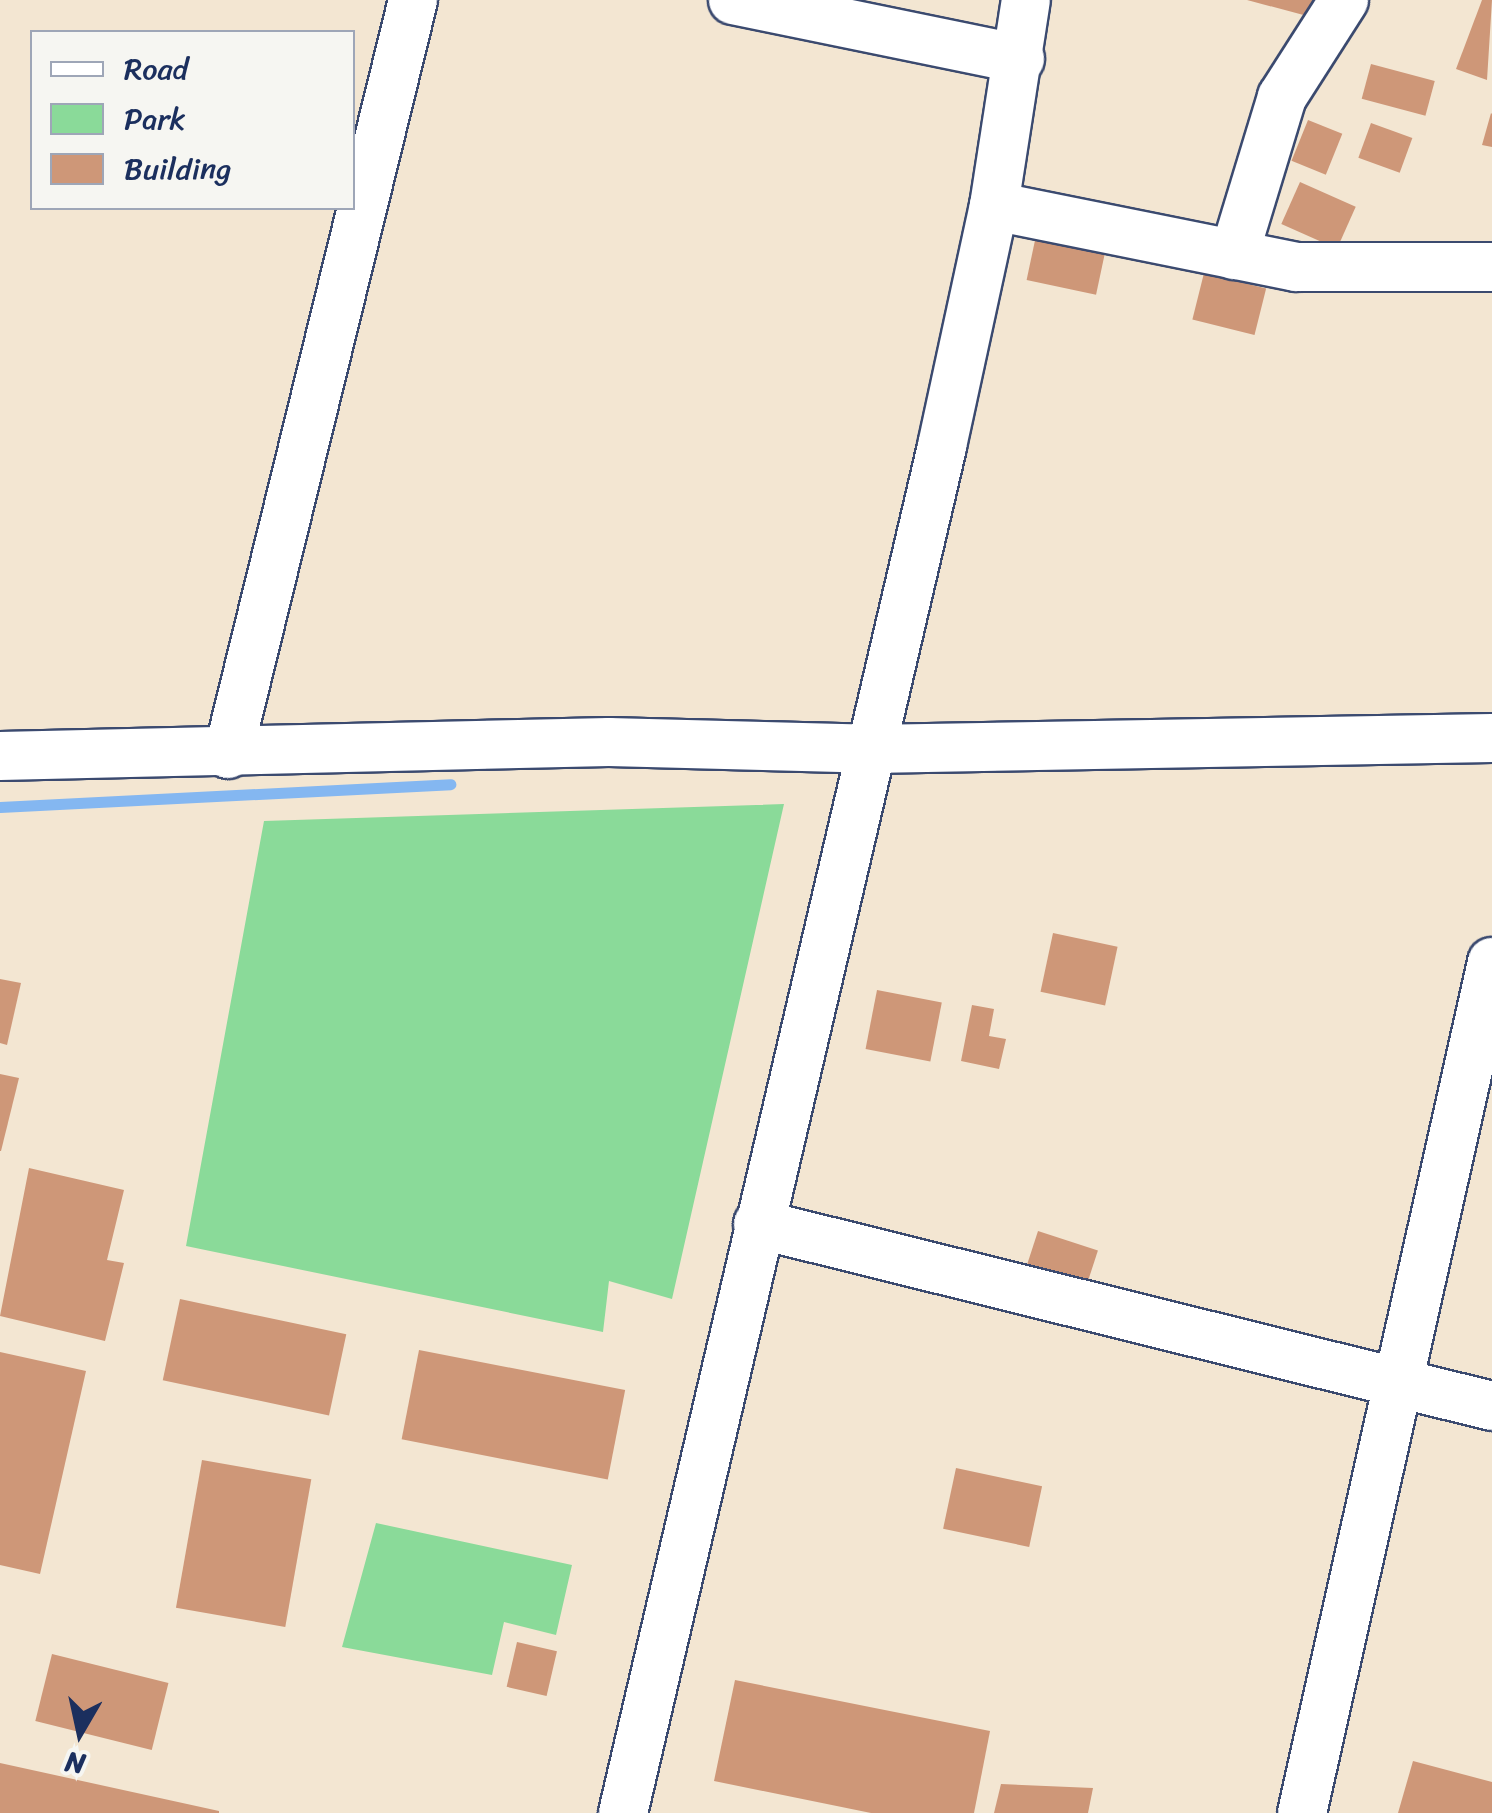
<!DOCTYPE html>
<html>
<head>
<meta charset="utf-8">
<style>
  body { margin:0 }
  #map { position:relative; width:1492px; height:1813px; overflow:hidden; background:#f3e6d2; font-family:Sriracha,sans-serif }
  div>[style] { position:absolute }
  .green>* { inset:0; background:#8ada99 }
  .stream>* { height:11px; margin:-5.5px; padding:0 5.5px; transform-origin:5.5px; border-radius:5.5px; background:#84b7f1 }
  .building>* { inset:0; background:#ce9778; transform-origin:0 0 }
  .roads { filter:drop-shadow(2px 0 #3b4a6f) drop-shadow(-2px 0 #3b4a6f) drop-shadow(0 2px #3b4a6f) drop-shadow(0 -2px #3b4a6f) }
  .minor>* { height:48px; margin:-24px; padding:0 24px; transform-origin:24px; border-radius:24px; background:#fff }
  span { translate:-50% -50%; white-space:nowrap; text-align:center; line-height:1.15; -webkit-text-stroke:8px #f6f6f2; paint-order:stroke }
  .legend { position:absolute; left:30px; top:30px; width:325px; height:180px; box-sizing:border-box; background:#f6f6f2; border:2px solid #9ea6b7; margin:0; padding:12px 18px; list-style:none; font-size:30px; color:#1b2f5e }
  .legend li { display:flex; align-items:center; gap:20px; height:50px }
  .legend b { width:50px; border:2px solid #9ea6b7 }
  .north { position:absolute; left:30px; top:1683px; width:100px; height:100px; -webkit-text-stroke:8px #f6f6f2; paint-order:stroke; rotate:189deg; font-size:28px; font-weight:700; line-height:40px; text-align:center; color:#1b2f5e }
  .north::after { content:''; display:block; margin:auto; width:35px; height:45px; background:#1b2f5e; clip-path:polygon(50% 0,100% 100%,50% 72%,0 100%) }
</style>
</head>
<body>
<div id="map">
  <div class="green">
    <div style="clip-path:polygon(784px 804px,672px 1299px,609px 1281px,603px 1332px,186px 1246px,264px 821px)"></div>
    <div style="clip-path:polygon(376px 1523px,572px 1565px,556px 1635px,504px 1622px,492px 1675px,342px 1647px)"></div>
  </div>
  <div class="stream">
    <div style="left:0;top:807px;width:451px;rotate:-2.9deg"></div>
  </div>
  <div class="building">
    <div style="clip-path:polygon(1247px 0,1315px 0,1311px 17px)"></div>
    <div style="clip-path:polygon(1482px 0,1492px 0,1487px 80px,1456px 69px)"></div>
    <div style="left:1371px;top:64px;width:66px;height:36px;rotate:15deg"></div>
    <div style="clip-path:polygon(1491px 113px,1492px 114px,1492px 147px,1482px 145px)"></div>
    <div style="left:1308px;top:120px;width:37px;height:44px;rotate:22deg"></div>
    <div style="left:1371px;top:123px;width:44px;height:37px;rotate:20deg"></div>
    <div style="left:1300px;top:182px;width:61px;height:46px;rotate:24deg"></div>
    <div style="left:1037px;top:231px;width:71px;height:50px;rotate:12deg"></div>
    <div style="left:1204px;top:273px;width:64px;height:48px;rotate:14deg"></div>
    <div style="left:1053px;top:933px;width:66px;height:60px;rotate:12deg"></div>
    <div style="clip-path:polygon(0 979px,21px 983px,7px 1045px,0 1043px)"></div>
    <div style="left:877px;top:990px;width:66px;height:60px;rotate:11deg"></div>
    <div style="clip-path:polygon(972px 1005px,994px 1009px,989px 1036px,1006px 1039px,999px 1069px,961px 1061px)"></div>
    <div style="clip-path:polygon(0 1074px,19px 1078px,1px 1151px,0 1151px)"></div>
    <div style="clip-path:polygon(29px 1168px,124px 1190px,107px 1260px,124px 1263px,105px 1341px,0 1316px)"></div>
    <div style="left:1038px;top:1231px;width:63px;height:44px;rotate:18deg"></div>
    <div style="left:180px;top:1299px;width:170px;height:83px;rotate:12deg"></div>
    <div style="left:419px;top:1350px;width:210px;height:91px;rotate:11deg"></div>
    <div style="clip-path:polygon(0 1352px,86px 1371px,40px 1574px,0 1565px)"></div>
    <div style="left:202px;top:1460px;width:111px;height:150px;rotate:10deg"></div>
    <div style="left:956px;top:1468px;width:88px;height:62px;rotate:12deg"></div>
    <div style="left:517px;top:1642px;width:41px;height:46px;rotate:13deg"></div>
    <div style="left:52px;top:1654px;width:120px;height:69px;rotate:14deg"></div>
    <div style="clip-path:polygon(735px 1680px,990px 1731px,974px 1813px,871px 1813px,714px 1781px)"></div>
    <div style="clip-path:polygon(1413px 1761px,1492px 1782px,1492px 1813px,1398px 1813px)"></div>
    <div style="clip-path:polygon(0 1763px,219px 1811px,219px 1813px,0 1813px)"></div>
    <div style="clip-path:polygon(1001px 1784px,1093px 1788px,1088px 1813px,994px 1813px)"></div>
  </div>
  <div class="roads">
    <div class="minor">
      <div style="left:733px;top:0;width:293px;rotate:11.6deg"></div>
      <div style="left:994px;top:206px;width:308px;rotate:11.4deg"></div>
      <div style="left:1296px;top:267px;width:196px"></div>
      <div style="left:1234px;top:255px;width:165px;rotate:-73.1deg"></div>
      <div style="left:1282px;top:97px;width:115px;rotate:-57.4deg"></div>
      <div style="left:228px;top:754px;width:776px;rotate:-76.21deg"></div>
      <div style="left:0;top:756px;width:609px;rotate:-1.32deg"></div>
      <div style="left:609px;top:742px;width:261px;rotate:1.5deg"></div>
      <div style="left:870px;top:749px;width:622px;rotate:-1.01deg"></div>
      <div style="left:758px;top:1224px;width:756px;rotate:13.93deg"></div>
      <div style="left:623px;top:1813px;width:1404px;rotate:-76.86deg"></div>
      <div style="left:942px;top:446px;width:246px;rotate:-77.8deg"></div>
      <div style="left:994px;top:206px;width:208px;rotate:-81.2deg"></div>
      <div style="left:1302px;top:1813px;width:872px;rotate:-77.41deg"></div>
    </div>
  </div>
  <ul class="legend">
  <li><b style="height:12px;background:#fff"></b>Road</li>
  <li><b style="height:28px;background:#8ada99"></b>Park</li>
  <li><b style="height:28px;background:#ce9778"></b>Building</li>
  </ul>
  <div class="north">N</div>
</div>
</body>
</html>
